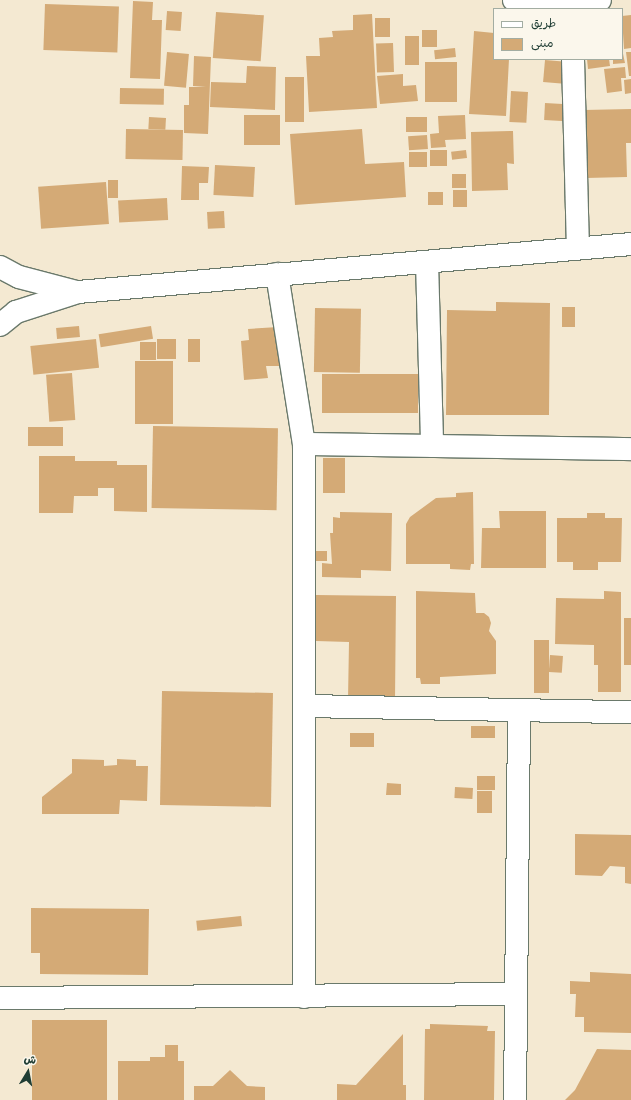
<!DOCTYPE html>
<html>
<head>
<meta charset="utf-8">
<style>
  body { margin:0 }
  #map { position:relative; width:631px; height:1100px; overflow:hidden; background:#f4e9d2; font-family:"Balsamiq Sans","Playpen Sans Arabic",sans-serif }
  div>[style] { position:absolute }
  .building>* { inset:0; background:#d4aa76; transform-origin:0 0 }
  .roads { filter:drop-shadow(1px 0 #6a796b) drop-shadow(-1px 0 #6a796b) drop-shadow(0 1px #6a796b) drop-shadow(0 -1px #6a796b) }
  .street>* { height:22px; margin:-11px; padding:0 11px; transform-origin:11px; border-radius:11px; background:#fff }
  .secondary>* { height:22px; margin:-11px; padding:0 11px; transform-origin:11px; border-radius:11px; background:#fff }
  span { translate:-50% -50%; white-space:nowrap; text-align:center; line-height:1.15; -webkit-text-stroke:3px #fbf7ec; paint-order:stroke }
  .legend { position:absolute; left:493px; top:8px; width:130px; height:52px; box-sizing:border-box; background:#fbf7ec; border:1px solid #a3ada2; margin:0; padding:5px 7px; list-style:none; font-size:12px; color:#1f3d34 }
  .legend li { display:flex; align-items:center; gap:8px; height:20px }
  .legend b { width:20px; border:1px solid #a3ada2 }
  .north { position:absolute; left:8px; top:1052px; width:40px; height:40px; -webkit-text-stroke:3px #fbf7ec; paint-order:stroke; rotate:10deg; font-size:11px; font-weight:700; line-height:16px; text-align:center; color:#1f3d34 }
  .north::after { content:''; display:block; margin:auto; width:14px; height:18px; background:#1f3d34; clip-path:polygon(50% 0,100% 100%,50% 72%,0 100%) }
</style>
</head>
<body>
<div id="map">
  <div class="building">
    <div style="clip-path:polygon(133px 1px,153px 2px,152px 20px,162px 20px,160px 79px,130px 78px)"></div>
    <div style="left:45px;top:4px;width:74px;height:46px;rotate:2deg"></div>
    <div style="left:167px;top:11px;width:15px;height:19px;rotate:4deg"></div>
    <div style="left:216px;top:12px;width:48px;height:46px;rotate:4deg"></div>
    <div style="clip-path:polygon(372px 14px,377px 108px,309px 112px,306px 56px,320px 56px,319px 38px,333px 37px,332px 31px,353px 30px,353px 15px)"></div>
    <div style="clip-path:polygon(631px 15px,631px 48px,624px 49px,622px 16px)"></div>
    <div style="left:375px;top:18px;width:15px;height:19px"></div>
    <div style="left:422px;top:30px;width:15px;height:17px"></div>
    <div style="clip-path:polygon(474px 31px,494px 33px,494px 59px,509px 59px,506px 116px,469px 114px)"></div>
    <div style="left:419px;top:36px;width:29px;height:14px;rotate:90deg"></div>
    <div style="left:393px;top:43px;width:29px;height:17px;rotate:88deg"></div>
    <div style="left:455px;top:48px;width:9px;height:21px;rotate:84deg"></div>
    <div style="clip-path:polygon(622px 49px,625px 63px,613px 64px,613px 59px,622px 59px)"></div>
    <div style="left:167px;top:52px;width:22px;height:34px;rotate:5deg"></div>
    <div style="clip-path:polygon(626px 52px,631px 52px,631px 76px,629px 76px)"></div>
    <div style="clip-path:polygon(194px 56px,211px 57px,208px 134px,184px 133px,184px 105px,189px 105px,189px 87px,206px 87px,193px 86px)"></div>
    <div style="clip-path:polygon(587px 59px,609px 59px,610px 66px,588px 69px)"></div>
    <div style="left:545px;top:60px;width:21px;height:22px;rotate:5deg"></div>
    <div style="left:425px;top:62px;width:32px;height:40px"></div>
    <div style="clip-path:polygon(247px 66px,276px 67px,275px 110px,210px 107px,211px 82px,246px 83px)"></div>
    <div style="clip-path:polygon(625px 67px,626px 78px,621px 78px,622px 91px,607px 93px,604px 69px)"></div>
    <div style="clip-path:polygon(403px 74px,403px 86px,416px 85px,418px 101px,380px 104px,377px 76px)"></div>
    <div style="left:285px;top:77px;width:19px;height:45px"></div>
    <div style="clip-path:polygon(631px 79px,631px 93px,625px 94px,624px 80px)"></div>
    <div style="left:120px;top:88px;width:44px;height:16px;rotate:1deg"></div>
    <div style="left:511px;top:91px;width:17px;height:31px;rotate:3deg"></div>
    <div style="left:545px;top:103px;width:22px;height:17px;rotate:3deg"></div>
    <div style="clip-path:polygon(631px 109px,631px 143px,626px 143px,627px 177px,586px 178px,584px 110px)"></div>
    <div style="left:244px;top:115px;width:36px;height:30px"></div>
    <div style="clip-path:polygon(465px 115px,466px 139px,445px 140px,446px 147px,431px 148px,430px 134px,439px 133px,438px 116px)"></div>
    <div style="left:149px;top:117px;width:17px;height:12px;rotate:3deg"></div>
    <div style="left:427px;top:117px;width:15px;height:21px;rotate:90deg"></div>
    <div style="left:126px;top:129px;width:57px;height:30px;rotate:1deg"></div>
    <div style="clip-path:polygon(362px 129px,365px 164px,404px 162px,406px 197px,295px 205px,290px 134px)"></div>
    <div style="clip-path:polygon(513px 131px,514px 164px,507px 163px,508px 190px,472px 191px,471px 132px)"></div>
    <div style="left:427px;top:135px;width:14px;height:19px;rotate:86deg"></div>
    <div style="left:447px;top:150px;width:16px;height:17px;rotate:90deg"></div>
    <div style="left:466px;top:150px;width:8px;height:15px;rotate:83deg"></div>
    <div style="left:409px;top:152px;width:18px;height:15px"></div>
    <div style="left:215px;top:165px;width:40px;height:30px;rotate:3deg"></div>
    <div style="clip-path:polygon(182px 166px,209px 167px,208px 183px,199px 183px,199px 200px,181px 200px)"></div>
    <div style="left:452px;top:174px;width:14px;height:14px"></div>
    <div style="left:108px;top:180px;width:10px;height:18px"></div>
    <div style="left:106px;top:182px;width:42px;height:68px;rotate:86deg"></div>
    <div style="left:453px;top:190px;width:14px;height:17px"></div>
    <div style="left:428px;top:192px;width:15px;height:13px"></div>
    <div style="left:167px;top:198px;width:22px;height:49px;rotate:87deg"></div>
    <div style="left:224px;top:211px;width:17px;height:17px;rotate:87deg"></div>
    <div style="clip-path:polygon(496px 302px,550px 303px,549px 415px,446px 415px,447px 310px,496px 311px)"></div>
    <div style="left:562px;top:307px;width:13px;height:20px"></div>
    <div style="left:315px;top:308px;width:46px;height:64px;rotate:1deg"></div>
    <div style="left:79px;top:326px;width:11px;height:23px;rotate:85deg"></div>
    <div style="left:151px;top:326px;width:13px;height:53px;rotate:81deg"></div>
    <div style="clip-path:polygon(278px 327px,281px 366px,266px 366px,268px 378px,244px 380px,241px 341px,249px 340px,248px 329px)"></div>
    <div style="left:96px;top:339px;width:29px;height:66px;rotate:84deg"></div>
    <div style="left:157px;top:339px;width:19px;height:20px"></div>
    <div style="left:188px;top:339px;width:12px;height:23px"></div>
    <div style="left:140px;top:342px;width:16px;height:18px"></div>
    <div style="left:135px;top:361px;width:38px;height:63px"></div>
    <div style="left:72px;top:373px;width:47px;height:26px;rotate:86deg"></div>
    <div style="left:418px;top:374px;width:39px;height:96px;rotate:90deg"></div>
    <div style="left:153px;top:426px;width:125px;height:82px;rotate:1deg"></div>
    <div style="left:63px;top:427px;width:19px;height:35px;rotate:90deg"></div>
    <div style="clip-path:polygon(39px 456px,75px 456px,75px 461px,117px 461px,117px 465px,147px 465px,147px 512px,114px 511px,114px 488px,98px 488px,98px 496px,74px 496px,73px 513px,39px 513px)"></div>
    <div style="left:323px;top:458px;width:22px;height:35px"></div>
    <div style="clip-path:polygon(473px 492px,474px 564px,471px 564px,470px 570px,450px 569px,450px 564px,406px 564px,406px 524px,410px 517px,436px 498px,456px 497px,456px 493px)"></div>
    <div style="clip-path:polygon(499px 511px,546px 511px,546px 568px,481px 568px,482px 528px,500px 528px)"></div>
    <div style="clip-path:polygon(340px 512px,392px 513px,391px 571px,361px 570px,361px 578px,322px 577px,322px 563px,332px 564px,330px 533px,333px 533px,333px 517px,340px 518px)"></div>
    <div style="clip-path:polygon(587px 513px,605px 513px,605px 518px,622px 518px,621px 562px,598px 562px,598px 570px,573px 570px,573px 562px,557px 562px,557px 518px,587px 518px)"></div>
    <div style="left:316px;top:551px;width:11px;height:10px"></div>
    <div style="clip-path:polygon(416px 591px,475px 593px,476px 613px,484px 613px,489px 617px,491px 623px,489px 631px,496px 641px,496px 674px,440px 677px,440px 684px,421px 684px,420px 678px,416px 678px)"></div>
    <div style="clip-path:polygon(604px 591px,621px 592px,621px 692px,598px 692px,598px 665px,594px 665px,594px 645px,555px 644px,556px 598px,604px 599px)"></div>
    <div style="clip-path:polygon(316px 595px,396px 596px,395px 700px,348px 699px,349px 642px,316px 641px)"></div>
    <div style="left:624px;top:618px;width:7px;height:47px"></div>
    <div style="left:534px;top:640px;width:15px;height:53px"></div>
    <div style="left:550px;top:655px;width:13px;height:17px;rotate:4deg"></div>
    <div style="left:162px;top:691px;width:111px;height:114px;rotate:1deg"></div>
    <div style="left:471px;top:726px;width:24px;height:12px"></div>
    <div style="left:350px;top:733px;width:24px;height:14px"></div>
    <div style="clip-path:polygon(72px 759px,104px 760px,104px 766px,117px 765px,117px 759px,136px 760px,136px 766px,148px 766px,147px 801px,120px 800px,119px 814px,42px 814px,42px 797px,72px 773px)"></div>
    <div style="left:477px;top:776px;width:18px;height:14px"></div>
    <div style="clip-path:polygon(387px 783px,401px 784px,401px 795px,386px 795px)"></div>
    <div style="left:455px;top:787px;width:18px;height:11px;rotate:3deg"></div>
    <div style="left:477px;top:791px;width:15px;height:22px"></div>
    <div style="clip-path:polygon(575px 834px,631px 835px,631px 884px,625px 883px,625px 867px,610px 866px,602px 876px,575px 875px)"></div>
    <div style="clip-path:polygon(31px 908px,149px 909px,148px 975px,40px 974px,40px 953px,31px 953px)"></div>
    <div style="left:241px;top:916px;width:10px;height:45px;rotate:84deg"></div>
    <div style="clip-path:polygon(590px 972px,631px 974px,631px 1033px,584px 1032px,584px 1017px,575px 1017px,576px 994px,570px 994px,570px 981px,590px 982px)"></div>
    <div style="left:32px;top:1020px;width:75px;height:80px"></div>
    <div style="clip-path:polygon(430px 1024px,488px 1026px,487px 1031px,495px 1031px,494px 1100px,424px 1100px,425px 1029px,430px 1029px)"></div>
    <div style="clip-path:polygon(403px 1034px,403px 1085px,406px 1085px,406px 1100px,337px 1100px,337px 1084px,356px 1085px)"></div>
    <div style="clip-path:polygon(165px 1045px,178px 1045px,178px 1061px,184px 1061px,184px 1100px,118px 1100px,118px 1061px,150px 1061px,150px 1057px,165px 1057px)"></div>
    <div style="clip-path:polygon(597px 1049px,631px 1050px,631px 1100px,565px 1100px,575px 1090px)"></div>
    <div style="clip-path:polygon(230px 1070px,247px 1086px,265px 1087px,265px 1100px,194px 1100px,194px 1086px,213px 1086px)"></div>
  </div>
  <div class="roads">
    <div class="street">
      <div style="left:514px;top:0;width:58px;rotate:3deg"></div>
      <div style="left:572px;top:3px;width:28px;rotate:-6deg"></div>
      <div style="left:573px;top:59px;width:189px;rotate:88.5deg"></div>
      <div style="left:427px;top:262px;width:184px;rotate:88.4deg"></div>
      <div style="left:277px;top:274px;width:172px;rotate:81deg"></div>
      <div style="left:304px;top:444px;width:553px;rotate:90deg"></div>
      <div style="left:304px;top:444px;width:327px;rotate:0.9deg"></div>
      <div style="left:305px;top:706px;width:326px;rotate:1.1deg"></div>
      <div style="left:0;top:998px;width:516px;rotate:-0.44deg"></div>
      <div style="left:515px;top:1100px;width:390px;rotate:-89.4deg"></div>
    </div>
    <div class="secondary">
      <div style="left:0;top:267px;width:21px;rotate:28deg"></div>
      <div style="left:19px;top:277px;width:59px;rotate:14.7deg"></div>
      <div style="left:0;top:325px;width:21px;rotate:-39deg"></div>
      <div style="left:16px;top:312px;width:65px;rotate:-17.9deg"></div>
      <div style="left:78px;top:292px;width:555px;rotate:-4.96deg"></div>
    </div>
  </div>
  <ul class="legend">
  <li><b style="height:5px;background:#fff"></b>طريق</li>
  <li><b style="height:11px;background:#d4aa76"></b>مبنى</li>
  </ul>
  <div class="north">ش</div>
</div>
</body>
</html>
